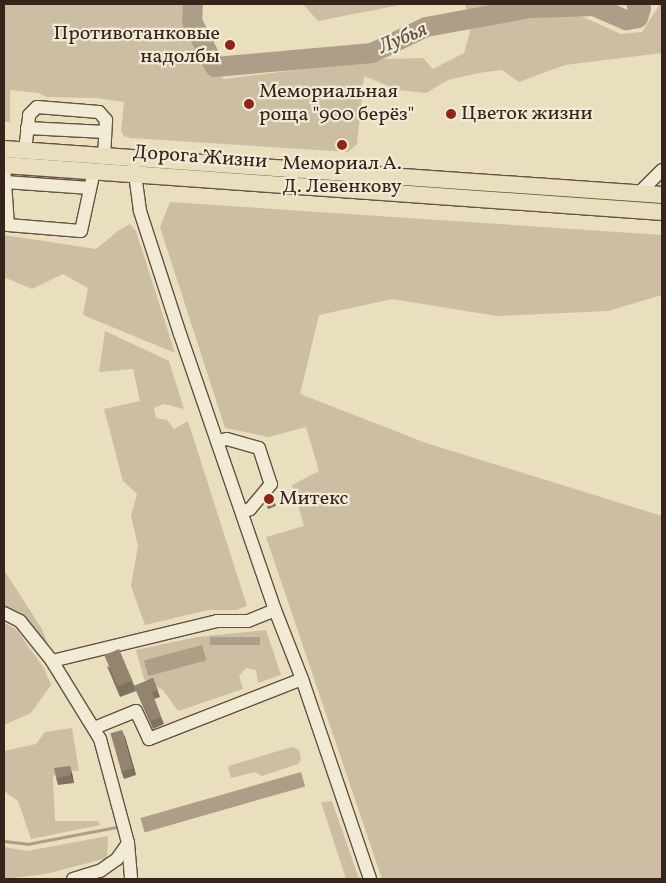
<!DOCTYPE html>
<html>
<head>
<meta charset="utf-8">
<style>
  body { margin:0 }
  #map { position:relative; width:666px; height:883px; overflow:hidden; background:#e9debe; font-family:Vollkorn,serif }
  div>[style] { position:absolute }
  .green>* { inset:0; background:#cbbea2 }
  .water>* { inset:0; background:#ac9e87; transform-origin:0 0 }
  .stream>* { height:3px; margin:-1.5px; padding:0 1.5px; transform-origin:1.5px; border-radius:1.5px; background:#ac9e87 }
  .river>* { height:20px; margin:-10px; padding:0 10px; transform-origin:10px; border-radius:10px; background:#ac9e87 }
  .roads { filter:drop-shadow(1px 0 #635244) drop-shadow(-1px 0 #635244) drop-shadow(0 1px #635244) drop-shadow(0 -1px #635244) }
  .minor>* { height:12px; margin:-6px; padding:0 6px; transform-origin:6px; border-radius:6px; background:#f1ead5 }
  .major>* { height:16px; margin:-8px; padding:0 8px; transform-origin:8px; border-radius:8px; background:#e9debe }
  .wall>* { inset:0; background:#7e7260 }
  .shaded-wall>* { inset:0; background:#675c4e }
  .building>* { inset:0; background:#938470; transform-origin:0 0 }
  .dots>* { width:14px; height:14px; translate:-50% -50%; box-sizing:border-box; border:2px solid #f1ead5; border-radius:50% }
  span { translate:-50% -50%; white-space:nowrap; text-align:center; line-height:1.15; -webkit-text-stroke:4.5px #f1ead5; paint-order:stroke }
  .poi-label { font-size:20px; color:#36231b }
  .right { translate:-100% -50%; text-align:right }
  .left { translate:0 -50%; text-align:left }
  .street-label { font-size:20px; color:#36231b }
  .water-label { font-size:21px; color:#5f4e41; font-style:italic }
  .frame { position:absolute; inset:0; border:5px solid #36231b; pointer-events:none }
</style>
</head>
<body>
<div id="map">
  <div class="green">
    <div style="clip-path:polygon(4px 4px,187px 4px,187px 21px,207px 66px,224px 79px,384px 59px,423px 58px,433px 69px,464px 53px,471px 28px,465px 4px,579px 4px,581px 16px,621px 34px,642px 32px,660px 4px,662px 4px,662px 53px,565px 65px,519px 82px,502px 70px,479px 73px,448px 80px,426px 93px,398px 90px,364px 76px,357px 144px,348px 152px,130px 138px,124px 136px,121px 131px,124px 102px,97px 98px,47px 97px,39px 93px,10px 90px,10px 122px,4px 122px)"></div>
    <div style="clip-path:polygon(303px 4px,405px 4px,318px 21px)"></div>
    <div style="clip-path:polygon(170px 202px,662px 235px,662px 295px,608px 311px,497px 316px,392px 299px,319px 315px,300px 394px,426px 443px,662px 516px,662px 879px,382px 879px,266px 537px,304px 526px,292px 485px,319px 471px,306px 427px,269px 437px,225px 428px,160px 227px)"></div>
    <div style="clip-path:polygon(130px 224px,136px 231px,175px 353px,83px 315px,88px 288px,63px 274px,32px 289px,4px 277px,4px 235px,96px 249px,118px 231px)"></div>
    <div style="clip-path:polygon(105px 331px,169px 361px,184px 409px,164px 404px,154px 408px,156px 418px,167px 420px,174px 429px,188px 421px,247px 606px,236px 610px,208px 610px,145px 625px,131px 586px,138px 546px,131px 516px,137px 494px,123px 481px,104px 409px,140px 401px,133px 369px,99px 372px)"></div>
    <div style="clip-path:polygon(4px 570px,42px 629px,49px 647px,26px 618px,4px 607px)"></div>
    <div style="clip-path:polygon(4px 623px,16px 629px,44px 668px,51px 685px,31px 713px,4px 725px)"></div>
    <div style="clip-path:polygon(266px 630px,281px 675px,258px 683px,256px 670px,246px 668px,239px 676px,243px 689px,178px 711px,163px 690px,144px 679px,136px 650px,197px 637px)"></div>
    <div style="clip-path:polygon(72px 728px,79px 771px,58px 770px,53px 777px,55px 821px,97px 821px,101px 825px,31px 839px,18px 801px,4px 791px,4px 751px,36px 744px,45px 732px)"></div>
    <div style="clip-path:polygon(292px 747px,299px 750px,301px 759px,298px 764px,262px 776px,255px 772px,231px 778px,228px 766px)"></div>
    <div style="clip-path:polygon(332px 801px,359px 879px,346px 879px,321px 802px)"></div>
    <div style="clip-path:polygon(108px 836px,107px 858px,46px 874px,4px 879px,4px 847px,27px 851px)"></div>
  </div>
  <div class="water">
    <div style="left:260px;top:637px;width:8px;height:50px;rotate:90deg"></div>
    <div style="left:202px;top:645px;width:16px;height:60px;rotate:75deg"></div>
    <div style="left:301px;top:772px;width:15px;height:167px;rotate:74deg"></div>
  </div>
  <div class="stream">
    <div style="left:4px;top:841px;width:23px;rotate:7deg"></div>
    <div style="left:27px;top:844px;width:91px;rotate:-10.8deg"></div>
  </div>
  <div class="river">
    <div style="left:193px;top:4px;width:17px;rotate:93deg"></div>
    <div style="left:192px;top:21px;width:51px;rotate:63.4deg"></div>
    <div style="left:215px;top:67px;width:158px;rotate:-5.1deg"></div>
    <div style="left:372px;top:53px;width:60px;rotate:-25.7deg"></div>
    <div style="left:426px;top:27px;width:107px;rotate:-10.3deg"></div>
    <div style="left:531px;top:8px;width:63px;rotate:-1.8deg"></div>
    <div style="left:594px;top:6px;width:35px;rotate:24deg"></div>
    <div style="left:626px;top:20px;width:12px;rotate:-9deg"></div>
    <div style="left:638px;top:18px;width:10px;rotate:-73deg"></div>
    <div style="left:641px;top:8px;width:6px;rotate:-141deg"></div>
  </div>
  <div class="roads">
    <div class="minor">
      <div style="left:27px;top:128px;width:78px;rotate:2.9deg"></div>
      <div style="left:25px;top:150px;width:35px;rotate:-83deg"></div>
      <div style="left:29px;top:115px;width:11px;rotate:-45deg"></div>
      <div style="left:37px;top:107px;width:62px;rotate:4.6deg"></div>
      <div style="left:99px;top:112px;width:11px;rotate:49deg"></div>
      <div style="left:106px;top:120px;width:35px;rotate:93deg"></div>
      <div style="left:4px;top:167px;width:58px;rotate:86.1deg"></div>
      <div style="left:8px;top:225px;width:73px;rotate:4.7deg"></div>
      <div style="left:81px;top:231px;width:61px;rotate:-77.8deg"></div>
      <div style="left:134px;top:167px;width:44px;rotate:82.2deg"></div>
      <div style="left:140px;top:211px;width:129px;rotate:72deg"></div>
      <div style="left:180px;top:334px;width:292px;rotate:71deg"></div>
      <div style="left:275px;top:610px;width:74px;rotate:68.6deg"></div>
      <div style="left:302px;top:679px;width:211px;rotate:71.2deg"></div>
      <div style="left:5px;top:182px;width:85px;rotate:4deg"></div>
      <div style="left:638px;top:194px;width:34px;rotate:-45deg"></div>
      <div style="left:218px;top:441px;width:9px;rotate:-13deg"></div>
      <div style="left:227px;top:439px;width:33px;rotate:16deg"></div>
      <div style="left:259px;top:448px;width:38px;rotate:72deg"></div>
      <div style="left:271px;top:484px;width:33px;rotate:130deg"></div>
      <div style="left:250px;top:509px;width:8px;rotate:157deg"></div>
      <div style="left:4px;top:613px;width:18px;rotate:27deg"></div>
      <div style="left:20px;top:621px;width:51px;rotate:51.3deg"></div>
      <div style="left:52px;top:661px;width:170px;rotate:-13.6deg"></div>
      <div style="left:217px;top:621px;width:31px"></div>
      <div style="left:248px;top:621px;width:29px;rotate:-22deg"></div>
      <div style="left:52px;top:661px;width:92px;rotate:58.4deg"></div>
      <div style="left:100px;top:739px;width:108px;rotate:74.9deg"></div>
      <div style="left:128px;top:843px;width:36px;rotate:85deg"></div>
      <div style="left:94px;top:728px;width:45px;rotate:-22deg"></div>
      <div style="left:136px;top:711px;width:31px;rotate:65deg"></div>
      <div style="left:149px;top:739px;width:164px;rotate:-21.4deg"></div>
      <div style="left:73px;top:879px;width:28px;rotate:-17deg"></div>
      <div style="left:100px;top:871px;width:21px;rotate:-35deg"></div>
      <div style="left:117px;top:859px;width:19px;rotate:-55deg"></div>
    </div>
    <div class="major">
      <div style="left:4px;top:149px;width:660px;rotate:4deg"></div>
      <div style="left:4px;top:165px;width:660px;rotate:4.09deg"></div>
    </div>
  </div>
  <div class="wall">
    <div style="clip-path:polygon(272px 494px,276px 506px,268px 509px,265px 499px)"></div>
    <div style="clip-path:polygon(107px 666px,132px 680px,136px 691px,120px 697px)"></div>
    <div style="clip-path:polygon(153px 678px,160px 697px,154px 699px,164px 724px,153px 729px,134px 686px)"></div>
    <div style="clip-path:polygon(125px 737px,136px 775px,124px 779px,121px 771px)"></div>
    <div style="clip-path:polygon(72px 773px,74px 783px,58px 785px,56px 778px)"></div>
  </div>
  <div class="shaded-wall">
    <div style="clip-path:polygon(122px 730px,125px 737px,136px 775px,133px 768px)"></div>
    <div style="clip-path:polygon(70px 766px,72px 773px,74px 783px,71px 775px)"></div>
  </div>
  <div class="building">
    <div style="clip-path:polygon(272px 494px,275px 502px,267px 505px,265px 499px)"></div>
    <div style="left:119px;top:649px;width:34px;height:16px;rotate:67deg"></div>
    <div style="clip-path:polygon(153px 678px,158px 690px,152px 692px,161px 717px,151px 721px,134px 686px)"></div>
    <div style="left:122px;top:730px;width:40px;height:12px;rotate:74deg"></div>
    <div style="clip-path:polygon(70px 766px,71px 775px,56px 778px,54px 768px)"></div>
  </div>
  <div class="dots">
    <div style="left:230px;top:45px;background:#8f2418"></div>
    <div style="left:249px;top:104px;background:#8f2418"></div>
    <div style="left:451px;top:114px;background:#8f2418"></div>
    <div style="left:342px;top:145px;background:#8f2418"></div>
    <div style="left:269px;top:499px;background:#8f2418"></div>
  </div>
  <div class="poi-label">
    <span class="right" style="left:220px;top:46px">Противотанковые<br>надолбы</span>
    <span class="left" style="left:259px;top:104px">Мемориальная<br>роща "900 берёз"</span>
    <span class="left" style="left:461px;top:114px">Цветок жизни</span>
    <span style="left:342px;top:176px">Мемориал А.<br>Д. Левенкову</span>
    <span class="left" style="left:279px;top:499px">Митекс</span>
  </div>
  <div class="street-label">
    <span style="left:200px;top:158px;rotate:4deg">Дорога Жизни</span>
  </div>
  <div class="water-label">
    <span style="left:403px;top:39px;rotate:-23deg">Лубья</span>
  </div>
  <div class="frame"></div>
</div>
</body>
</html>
